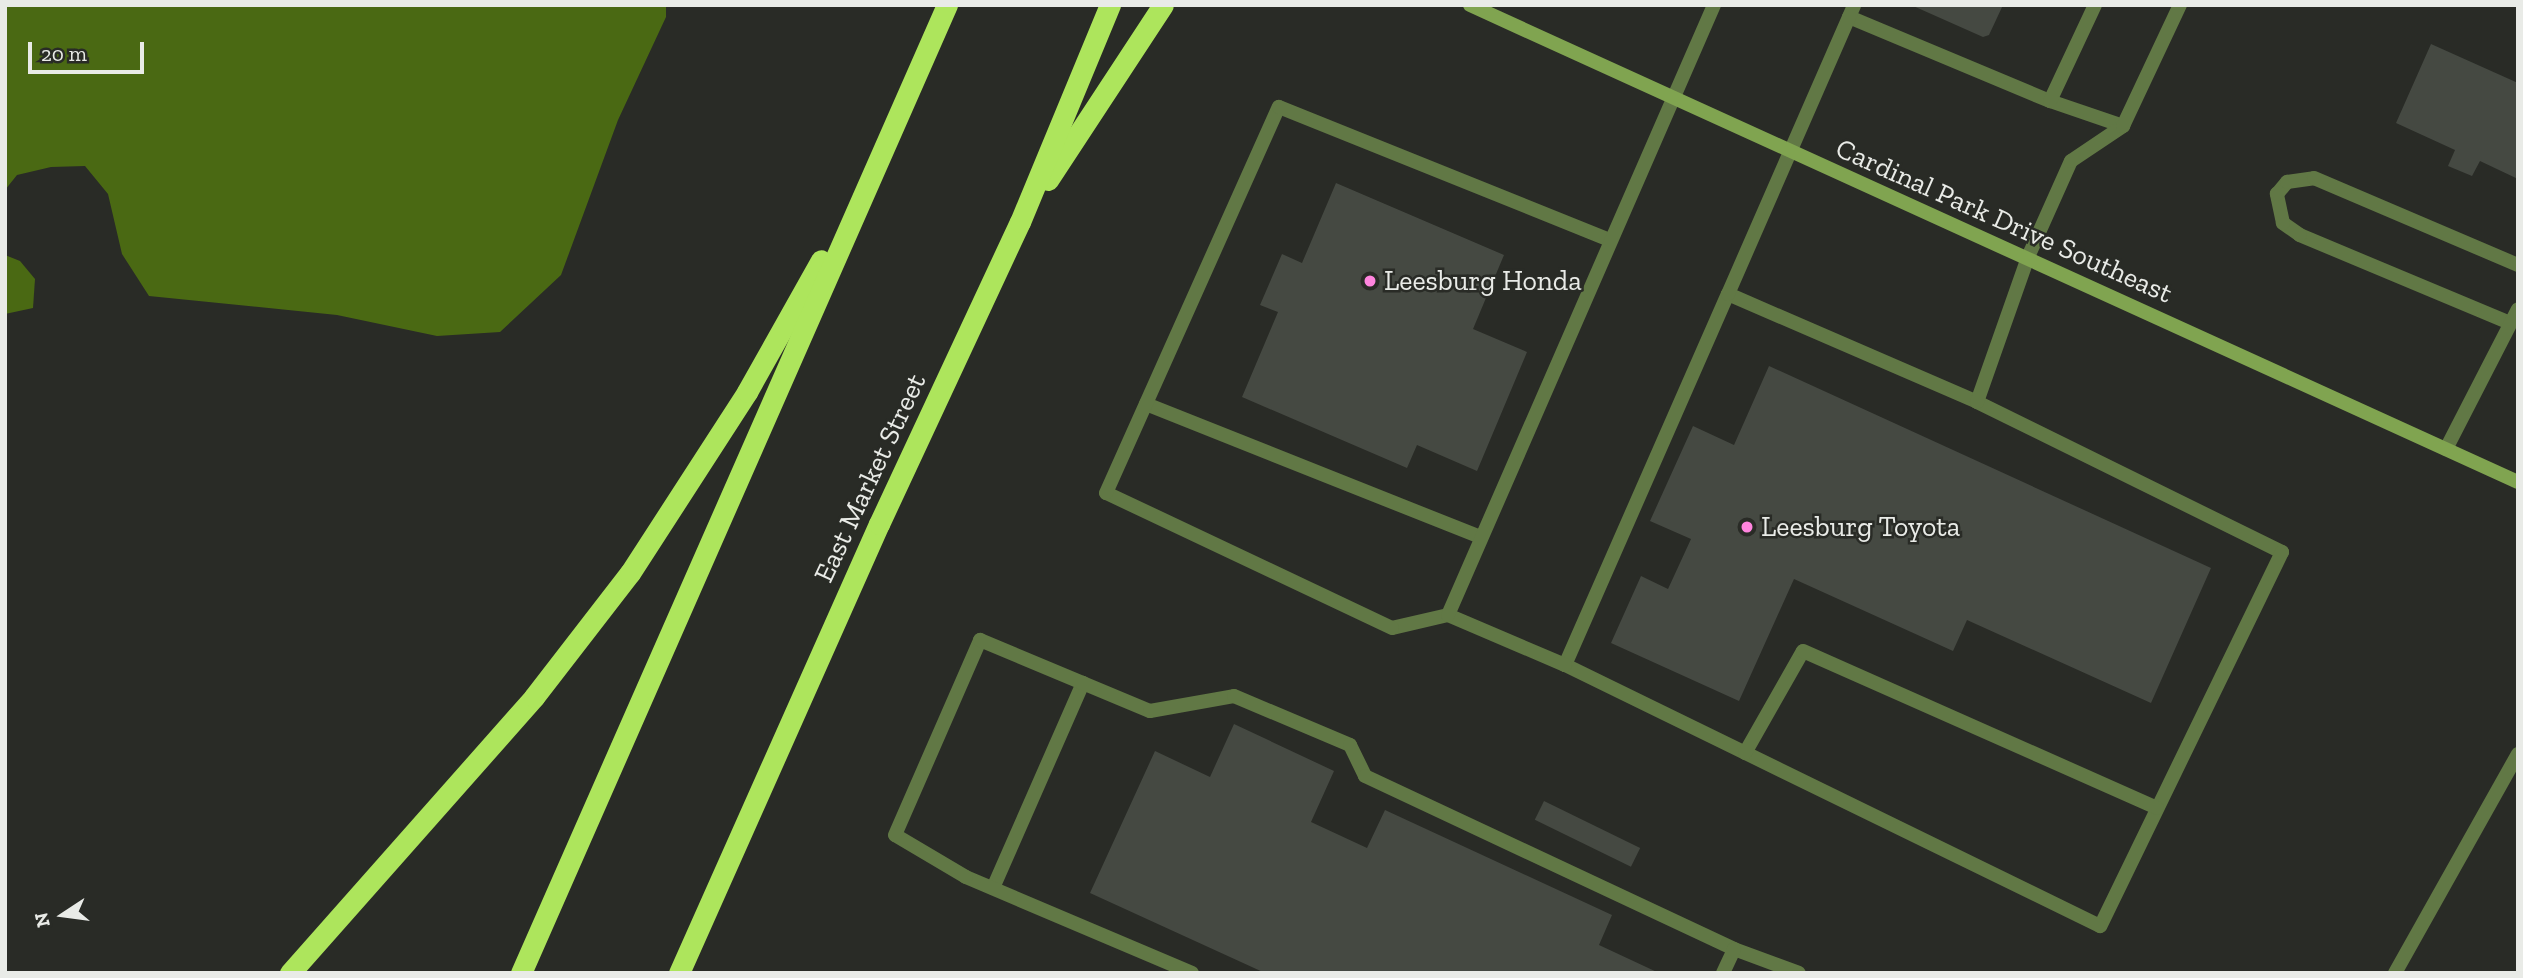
<!DOCTYPE html>
<html>
<head>
<meta charset="utf-8">
<style>
  body { margin:0 }
  #map { position:relative; width:2523px; height:978px; overflow:hidden; background:#292b26; font-family:"Zilla Slab",serif }
  div>[style] { position:absolute }
  .forest>* { inset:0; background:#4a6913 }
  .building>* { inset:0; background:#454942; transform-origin:0 0 }
  .lane>* { height:14px; margin:-7px; padding:0 7px; transform-origin:7px; border-radius:7px; background:#617845 }
  .secondary>* { height:14px; margin:-7px; padding:0 7px; transform-origin:7px; border-radius:7px; background:#80a450 }
  .highway>* { height:21px; margin:-10.5px; padding:0 10.5px; transform-origin:10.5px; border-radius:10.5px; background:#ade55c }
  .dots>* { width:19px; height:19px; translate:-50% -50%; box-sizing:border-box; border:4px solid #292b26; border-radius:50% }
  span { translate:-50% -50%; white-space:nowrap; text-align:center; line-height:1.15; -webkit-text-stroke:5px #292b26; paint-order:stroke }
  .street-label { font-size:28px; color:#e9ebe7 }
  .poi-label { font-size:28px; color:#e9ebe7 }
  .left { translate:0 -50%; text-align:left }
  .frame { position:absolute; inset:0; border:7px solid #e9ebe7; pointer-events:none }
  .north { position:absolute; left:28px; top:880px; width:70px; height:70px; -webkit-text-stroke:5px #292b26; paint-order:stroke; rotate:257deg; font-size:19px; font-weight:700; line-height:28px; text-align:center; color:#e9ebe7 }
  .north::after { content:''; display:block; margin:auto; width:24px; height:32px; background:#e9ebe7; clip-path:polygon(50% 0,100% 100%,50% 72%,0 100%) }
  .scale { position:absolute; left:28px; top:42px; width:116px; height:32px; box-sizing:border-box; border:4px solid #e9ebe7; border-top:0; padding-left:9px; font-size:21px; line-height:24px; white-space:nowrap; color:#e9ebe7; -webkit-text-stroke:5px #292b26; paint-order:stroke }
</style>
</head>
<body>
<div id="map">
  <div class="forest">
    <div style="clip-path:polygon(5px 5px,666px 5px,666px 17px,618px 120px,561px 275px,500px 332px,437px 336px,337px 315px,149px 296px,122px 254px,108px 194px,85px 166px,51px 167px,17px 175px,5px 190px)"></div>
    <div style="clip-path:polygon(5px 255px,20px 261px,35px 279px,33px 308px,5px 314px)"></div>
  </div>
  <div class="building">
    <div style="clip-path:polygon(1911px 5px,2003px 5px,1989px 35px,1983px 37px)"></div>
    <div style="clip-path:polygon(2431px 44px,2518px 83px,2518px 179px,2480px 161px,2472px 176px,2448px 166px,2455px 150px,2396px 123px)"></div>
    <div style="clip-path:polygon(1336px 183px,1504px 255px,1473px 329px,1527px 352px,1477px 471px,1417px 445px,1407px 468px,1242px 397px,1278px 312px,1260px 305px,1282px 254px,1302px 263px)"></div>
    <div style="clip-path:polygon(1769px 366px,2211px 568px,2151px 703px,1967px 620px,1953px 651px,1794px 579px,1739px 701px,1611px 643px,1641px 576px,1668px 589px,1691px 539px,1650px 521px,1693px 426px,1734px 445px)"></div>
    <div style="clip-path:polygon(1234px 724px,1334px 771px,1311px 822px,1367px 848px,1385px 810px,1612px 915px,1599px 945px,1659px 973px,1265px 973px,1090px 893px,1155px 751px,1210px 777px)"></div>
    <div style="left:1544px;top:801px;width:107px;height:21px;rotate:26deg"></div>
  </div>
  <div class="lane">
    <div style="left:1849px;top:17px;width:218px;rotate:22.7deg"></div>
    <div style="left:2050px;top:101px;width:77px;rotate:18.9deg"></div>
    <div style="left:2050px;top:101px;width:106px;rotate:-64.9deg"></div>
    <div style="left:1728px;top:294px;width:271px;rotate:23.4deg"></div>
    <div style="left:1977px;top:402px;width:340px;rotate:26.2deg"></div>
    <div style="left:2282px;top:552px;width:416px;rotate:115.9deg"></div>
    <div style="left:2100px;top:926px;width:595px;rotate:-153.99deg"></div>
    <div style="left:1565px;top:665px;width:405px;rotate:-66.3deg"></div>
    <div style="left:1728px;top:294px;width:315px;rotate:-66.4deg"></div>
    <div style="left:2510px;top:323px;width:228px;rotate:-157.3deg"></div>
    <div style="left:2300px;top:235px;width:21px;rotate:-145deg"></div>
    <div style="left:2283px;top:223px;width:30px;rotate:-102deg"></div>
    <div style="left:2277px;top:194px;width:16px;rotate:-50deg"></div>
    <div style="left:2287px;top:182px;width:27px;rotate:-8deg"></div>
    <div style="left:2314px;top:178px;width:222px;rotate:23.1deg"></div>
    <div style="left:1977px;top:402px;width:154px;rotate:-70.6deg"></div>
    <div style="left:2028px;top:257px;width:105px;rotate:-65.9deg"></div>
    <div style="left:2071px;top:161px;width:63px;rotate:-33.9deg"></div>
    <div style="left:2123px;top:126px;width:134px;rotate:-64.8deg"></div>
    <div style="left:1146px;top:404px;width:360px;rotate:21.7deg"></div>
    <div style="left:2446px;top:449px;width:157px;rotate:-62.8deg"></div>
    <div style="left:1448px;top:615px;width:57px;rotate:166.9deg"></div>
    <div style="left:1392px;top:628px;width:316px;rotate:-154.7deg"></div>
    <div style="left:1106px;top:493px;width:423px;rotate:-65.9deg"></div>
    <div style="left:1279px;top:107px;width:357px;rotate:21.9deg"></div>
    <div style="left:1565px;top:665px;width:127px;rotate:-156.9deg"></div>
    <div style="left:1448px;top:615px;width:665px;rotate:-66.44deg"></div>
    <div style="left:1745px;top:753px;width:117px;rotate:-60.4deg"></div>
    <div style="left:1803px;top:651px;width:387px;rotate:23.9deg"></div>
    <div style="left:993px;top:888px;width:224px;rotate:-66.3deg"></div>
    <div style="left:1192px;top:973px;width:246px;rotate:-157deg"></div>
    <div style="left:966px;top:877px;width:82px;rotate:-149.4deg"></div>
    <div style="left:895px;top:835px;width:213px;rotate:-66.4deg"></div>
    <div style="left:980px;top:640px;width:184px;rotate:22.7deg"></div>
    <div style="left:1150px;top:711px;width:85px;rotate:-10.1deg"></div>
    <div style="left:1234px;top:696px;width:126px;rotate:22.9deg"></div>
    <div style="left:1350px;top:745px;width:34px;rotate:64deg"></div>
    <div style="left:1365px;top:776px;width:408px;rotate:25.1deg"></div>
    <div style="left:1734px;top:949px;width:69px;rotate:20.3deg"></div>
    <div style="left:1723px;top:973px;width:26px;rotate:-65deg"></div>
    <div style="left:2395px;top:973px;width:251px;rotate:-60.7deg"></div>
  </div>
  <div class="secondary">
    <div style="left:1470px;top:5px;width:1151px;rotate:24.47deg"></div>
  </div>
  <div class="highway">
    <div style="left:1048px;top:180px;width:209px;rotate:-56.7deg"></div>
    <div style="left:290px;top:973px;width:368px;rotate:-48.5deg"></div>
    <div style="left:534px;top:697px;width:157px;rotate:-52.3deg"></div>
    <div style="left:630px;top:573px;width:216px;rotate:-57.1deg"></div>
    <div style="left:747px;top:392px;width:151px;rotate:-60.7deg"></div>
    <div style="left:521px;top:973px;width:1058px;rotate:-66.25deg"></div>
    <div style="left:679px;top:973px;width:492px;rotate:-66deg"></div>
    <div style="left:879px;top:524px;width:333px;rotate:-65deg"></div>
    <div style="left:1020px;top:222px;width:235px;rotate:-67.5deg"></div>
  </div>
  <div class="dots">
    <div style="left:1370px;top:281px;background:#ff85de"></div>
    <div style="left:1747px;top:527px;background:#ff85de"></div>
  </div>
  <div class="street-label">
    <span style="left:2004px;top:221px;rotate:24deg">Cardinal Park Drive Southeast</span>
    <span style="left:870px;top:478px;rotate:-65deg">East Market Street</span>
  </div>
  <div class="poi-label">
    <span class="left" style="left:1384px;top:281px">Leesburg Honda</span>
    <span class="left" style="left:1761px;top:527px">Leesburg Toyota</span>
  </div>
  <div class="frame"></div>
  <div class="north">N</div>
  <div class="scale">20 m</div>
</div>
</body>
</html>
